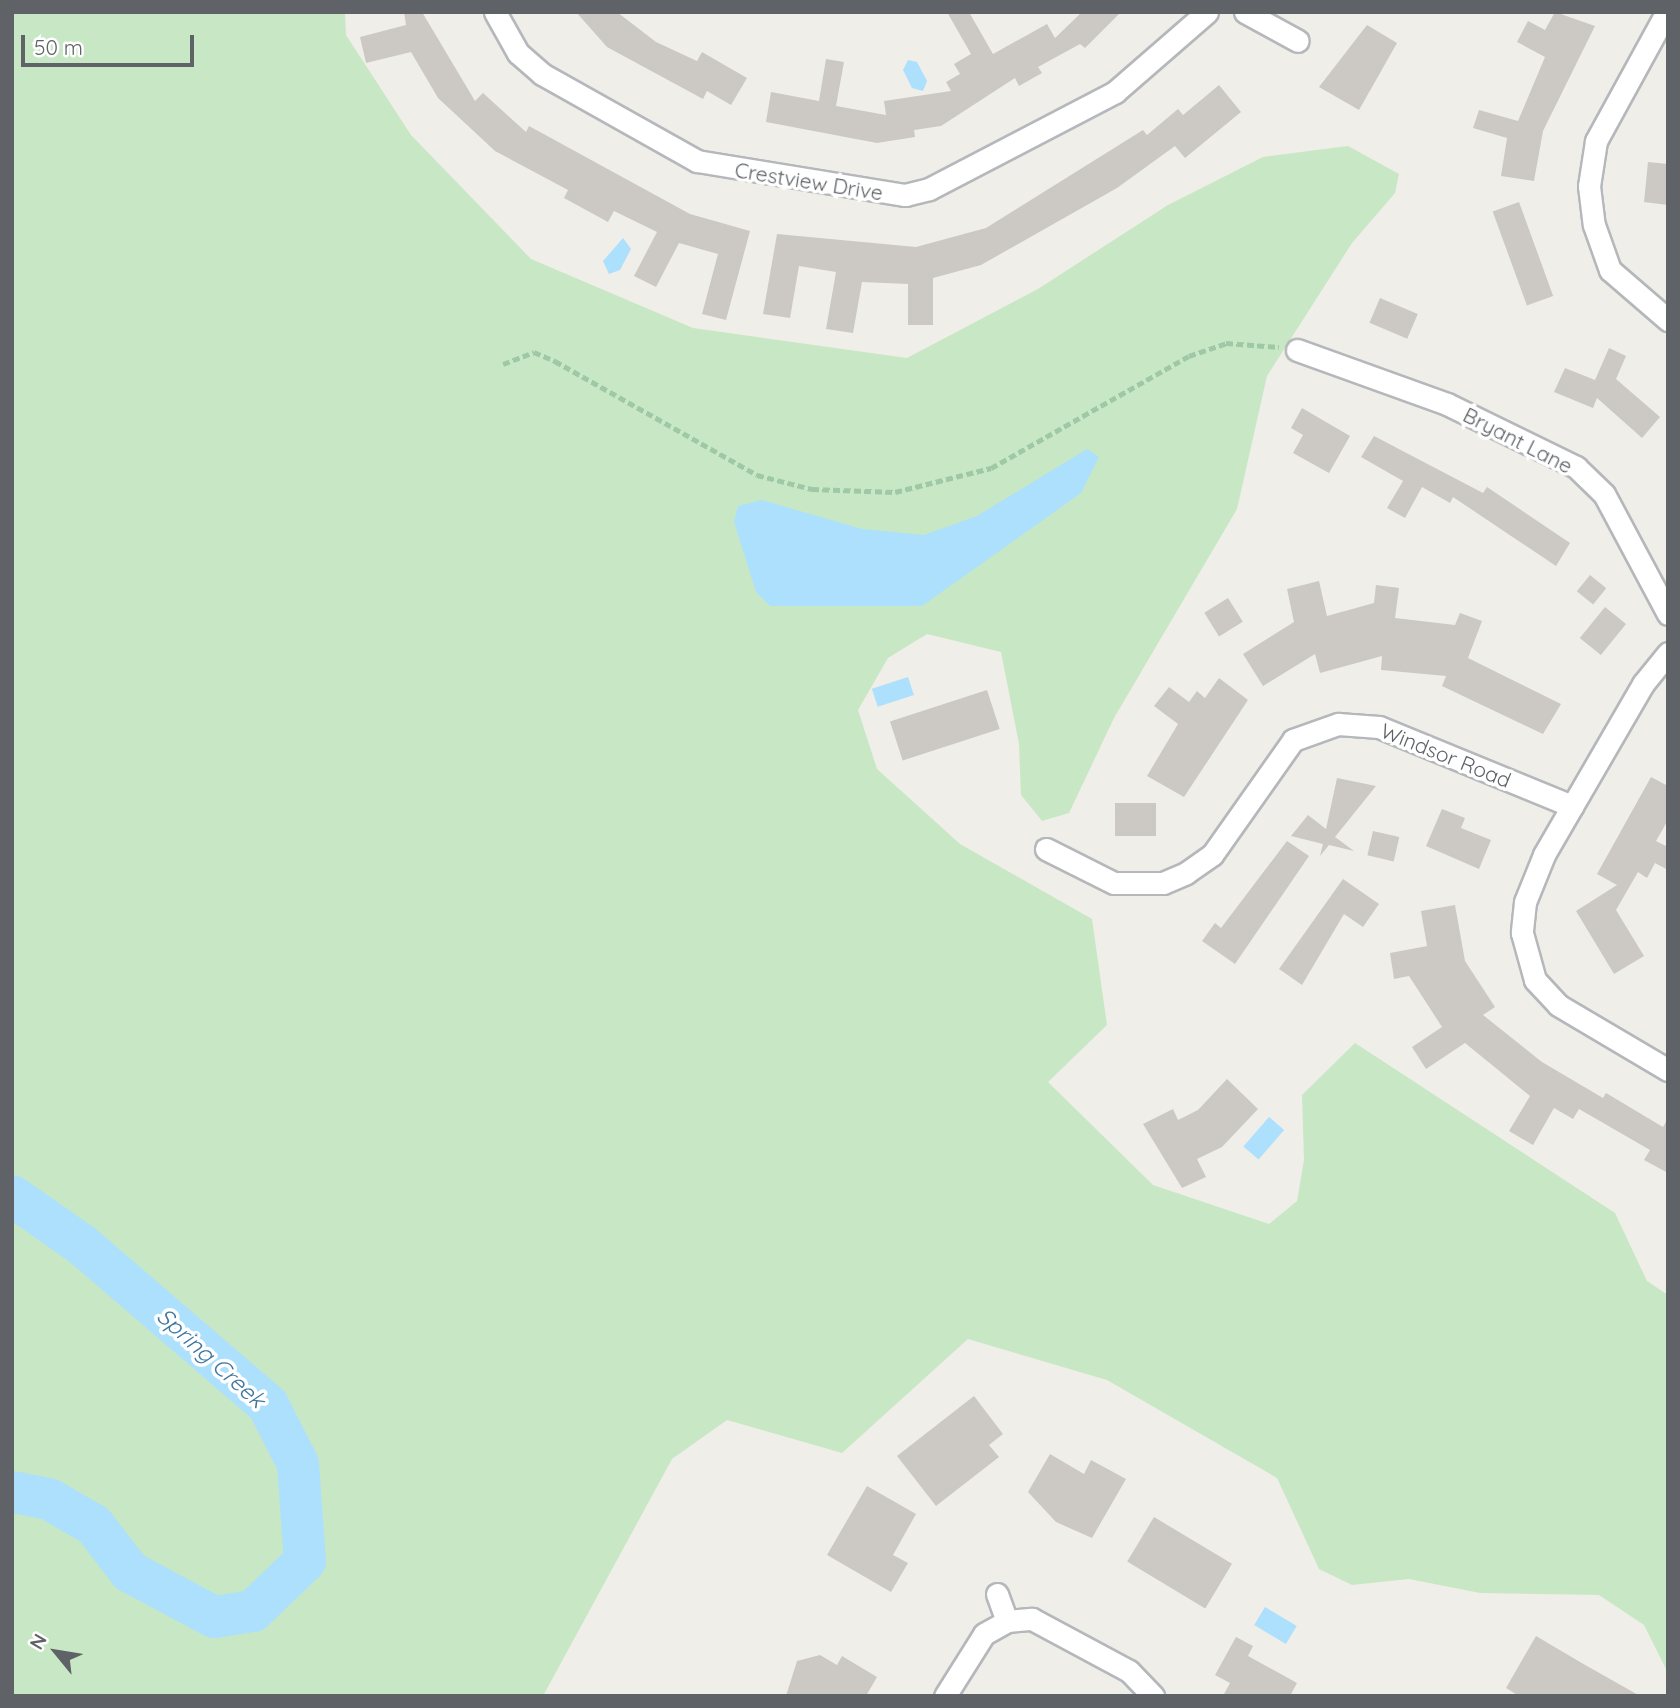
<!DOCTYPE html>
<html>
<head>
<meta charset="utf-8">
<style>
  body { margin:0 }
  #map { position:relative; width:1680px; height:1708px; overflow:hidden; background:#f0eee8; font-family:Quicksand,sans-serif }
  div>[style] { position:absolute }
  .green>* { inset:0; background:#c8e7c5 }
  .water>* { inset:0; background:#ace0fd; transform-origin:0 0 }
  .river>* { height:42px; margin:-21px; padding:0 21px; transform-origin:21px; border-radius:21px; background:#ace0fd }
  .building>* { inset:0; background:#ccc9c4; transform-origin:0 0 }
  .path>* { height:4.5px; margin-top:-2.25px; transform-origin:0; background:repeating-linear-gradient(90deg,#9fc8a7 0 7px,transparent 0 10.5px) }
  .roads { filter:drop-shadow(2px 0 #b5b8bb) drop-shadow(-2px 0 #b5b8bb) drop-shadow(0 2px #b5b8bb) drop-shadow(0 -2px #b5b8bb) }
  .street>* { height:21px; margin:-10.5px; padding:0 10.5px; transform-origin:10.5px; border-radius:10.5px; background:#fff }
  span { translate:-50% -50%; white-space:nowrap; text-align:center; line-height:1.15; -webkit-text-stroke:7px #fff; paint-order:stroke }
  .street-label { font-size:21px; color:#5f6367 }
  .water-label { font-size:23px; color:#41769e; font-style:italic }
  .frame { position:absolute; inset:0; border:14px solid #5f6367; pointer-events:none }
  .north { position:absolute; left:21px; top:1617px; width:70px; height:70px; -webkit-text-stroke:5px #fff; paint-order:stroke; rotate:300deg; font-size:19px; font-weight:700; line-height:28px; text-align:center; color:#5f6367 }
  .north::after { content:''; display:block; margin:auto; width:24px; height:32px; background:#5f6367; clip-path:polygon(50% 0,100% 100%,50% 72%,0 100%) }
  .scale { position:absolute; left:21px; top:35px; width:173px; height:32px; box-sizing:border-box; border:4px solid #5f6367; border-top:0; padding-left:9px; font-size:21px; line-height:24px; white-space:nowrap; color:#5f6367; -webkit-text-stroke:5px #fff; paint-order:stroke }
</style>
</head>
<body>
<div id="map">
  <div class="green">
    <div style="clip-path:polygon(12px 12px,345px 12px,346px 35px,411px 135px,531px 259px,693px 328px,907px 358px,1038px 289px,1168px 205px,1263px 157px,1348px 146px,1399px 174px,1395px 193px,1352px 243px,1267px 376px,1237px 509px,1114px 718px,1069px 813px,1042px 821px,1021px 795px,1019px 744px,1001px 652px,927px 634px,888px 658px,858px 710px,877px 769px,960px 844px,1092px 919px,1107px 1025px,1048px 1082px,1153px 1185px,1269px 1224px,1297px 1201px,1304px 1160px,1302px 1095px,1355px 1043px,1615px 1213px,1647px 1281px,1668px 1295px,1668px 1673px,1644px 1625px,1599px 1595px,1480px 1593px,1409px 1579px,1352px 1585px,1319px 1569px,1277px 1478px,1107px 1380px,968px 1339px,842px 1453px,727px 1420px,672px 1459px,543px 1696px,12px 1696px)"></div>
  </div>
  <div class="water">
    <div style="clip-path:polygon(908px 60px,917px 62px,927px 81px,923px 91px,912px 88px,903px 70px)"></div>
    <div style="clip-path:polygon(623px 238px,631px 249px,620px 270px,609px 274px,603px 261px)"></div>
    <div style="clip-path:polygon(1087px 449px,1099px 457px,1081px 493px,922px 606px,770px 606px,756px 592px,734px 522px,738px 506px,762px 500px,862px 529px,924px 535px,977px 516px)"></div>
    <div style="left:908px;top:677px;width:19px;height:38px;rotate:72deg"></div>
    <div style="left:1269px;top:1117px;width:20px;height:39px;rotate:41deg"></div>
    <div style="left:1265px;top:1607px;width:37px;height:21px;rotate:31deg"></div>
  </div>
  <div class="river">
    <div style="left:12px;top:1196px;width:84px;rotate:34.8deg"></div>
    <div style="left:81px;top:1244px;width:247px;rotate:40.7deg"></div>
    <div style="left:268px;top:1405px;width:66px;rotate:63deg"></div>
    <div style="left:298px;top:1464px;width:97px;rotate:85.9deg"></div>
    <div style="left:305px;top:1561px;width:72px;rotate:136.1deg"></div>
    <div style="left:253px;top:1611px;width:39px;rotate:171deg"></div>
    <div style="left:214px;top:1617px;width:95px;rotate:-151.8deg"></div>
    <div style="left:130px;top:1572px;width:59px;rotate:-127.5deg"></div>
    <div style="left:94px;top:1525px;width:52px;rotate:-150deg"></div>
    <div style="left:49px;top:1499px;width:38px;rotate:-169deg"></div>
  </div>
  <div class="building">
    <div style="clip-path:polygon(404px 12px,422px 12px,475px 101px,483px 93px,526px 132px,529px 126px,690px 214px,750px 231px,726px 320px,702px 314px,718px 254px,679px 243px,656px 287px,634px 276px,657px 232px,614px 211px,608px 222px,564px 198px,568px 190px,495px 151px,438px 98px,411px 52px,366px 63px,360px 37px,406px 25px)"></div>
    <div style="clip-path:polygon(576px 12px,617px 12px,656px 42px,697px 61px,702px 52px,747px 78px,731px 105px,707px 91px,703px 99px,607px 47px)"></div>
    <div style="clip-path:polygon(947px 12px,969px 12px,993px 54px,1047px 24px,1055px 38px,1082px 12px,1121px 12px,1085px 48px,1080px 44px,1038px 67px,1042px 73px,1019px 86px,1015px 78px,941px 126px,914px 130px,915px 137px,877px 143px,766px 122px,771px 92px,819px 101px,826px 59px,844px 62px,836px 106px,886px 115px,884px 101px,951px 91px,946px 82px,960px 74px,954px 64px,971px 54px)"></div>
    <div style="clip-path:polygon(1555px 12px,1595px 26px,1543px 131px,1534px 181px,1501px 176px,1507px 138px,1473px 128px,1479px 110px,1518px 121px,1545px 57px,1517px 42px,1528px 21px,1545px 30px)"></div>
    <div style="clip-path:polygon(1367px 25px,1397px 43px,1359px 110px,1319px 87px)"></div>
    <div style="clip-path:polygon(1219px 85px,1241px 112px,1185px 158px,1175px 146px,1117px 188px,981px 265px,933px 278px,933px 325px,908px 325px,908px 284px,862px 282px,853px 333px,826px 329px,836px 272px,799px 266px,790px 318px,763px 314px,777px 234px,916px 247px,986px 228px,1143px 130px,1147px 135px,1178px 109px,1183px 115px)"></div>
    <div style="clip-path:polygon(1648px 162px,1668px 164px,1668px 205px,1644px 202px)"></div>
    <div style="left:1519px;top:202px;width:100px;height:28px;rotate:70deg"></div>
    <div style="left:1380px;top:298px;width:41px;height:27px;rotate:23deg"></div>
    <div style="clip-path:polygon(1609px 348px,1626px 356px,1616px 379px,1660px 417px,1642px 438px,1597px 398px,1593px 408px,1554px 392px,1565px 368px,1595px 380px)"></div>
    <div style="clip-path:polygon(1302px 408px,1350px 436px,1329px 473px,1293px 453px,1303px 435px,1291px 428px)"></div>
    <div style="clip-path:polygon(1374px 436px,1483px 493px,1487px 487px,1570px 543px,1556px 566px,1453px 497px,1450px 503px,1422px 487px,1405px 518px,1387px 508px,1403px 481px,1361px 457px)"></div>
    <div style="left:1590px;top:575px;width:21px;height:21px;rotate:39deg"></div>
    <div style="clip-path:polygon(1319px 581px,1327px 616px,1374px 603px,1376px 585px,1399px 588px,1395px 618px,1455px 625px,1460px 613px,1482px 621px,1468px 658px,1561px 704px,1543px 734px,1442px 686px,1446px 676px,1381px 670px,1382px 656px,1320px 673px,1315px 654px,1263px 686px,1243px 654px,1294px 622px,1287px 589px)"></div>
    <div style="left:1228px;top:598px;width:28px;height:28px;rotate:58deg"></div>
    <div style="left:1605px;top:607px;width:27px;height:40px;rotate:39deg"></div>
    <div style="clip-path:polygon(1219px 678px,1248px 700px,1184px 797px,1147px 776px,1178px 724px,1154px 706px,1169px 687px,1189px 702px,1197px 691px,1205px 698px)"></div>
    <div style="left:987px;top:690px;width:41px;height:102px;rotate:72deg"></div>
    <div style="clip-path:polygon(1651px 777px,1668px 786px,1668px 820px,1656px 841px,1668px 847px,1668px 870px,1655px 863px,1647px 878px,1638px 872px,1616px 910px,1644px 956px,1614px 974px,1576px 911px,1617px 885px,1597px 874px)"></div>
    <div style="clip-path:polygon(1337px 778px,1376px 786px,1335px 837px,1354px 851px,1329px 845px,1320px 856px,1323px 844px,1291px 836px,1308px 815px,1326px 829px)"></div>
    <div style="left:1115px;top:803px;width:41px;height:33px"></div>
    <div style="clip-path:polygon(1442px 809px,1465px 818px,1461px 828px,1491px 840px,1479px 869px,1426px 846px)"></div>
    <div style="left:1373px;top:831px;width:27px;height:25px;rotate:13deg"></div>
    <div style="clip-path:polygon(1287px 841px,1309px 856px,1235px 964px,1202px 941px,1215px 923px,1221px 928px)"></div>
    <div style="clip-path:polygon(1343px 879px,1379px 904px,1363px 927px,1344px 914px,1302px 985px,1279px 969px)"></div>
    <div style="clip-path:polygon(1455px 905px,1465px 961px,1495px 1007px,1483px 1015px,1542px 1062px,1603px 1098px,1606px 1093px,1663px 1127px,1668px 1118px,1668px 1173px,1644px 1160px,1650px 1150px,1579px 1109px,1573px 1119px,1554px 1108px,1533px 1145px,1509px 1131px,1530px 1096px,1465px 1043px,1426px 1069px,1412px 1047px,1442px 1027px,1409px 976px,1394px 979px,1390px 953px,1427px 946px,1421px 911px)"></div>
    <div style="clip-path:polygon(1227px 1079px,1258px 1109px,1222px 1147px,1197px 1159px,1206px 1177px,1182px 1188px,1143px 1124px,1173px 1109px,1178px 1120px,1198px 1110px)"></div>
    <div style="clip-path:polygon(974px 1396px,1003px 1434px,989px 1445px,999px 1457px,936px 1506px,897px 1456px)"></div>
    <div style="clip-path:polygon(1050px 1454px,1084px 1474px,1091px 1460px,1126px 1479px,1092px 1538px,1056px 1522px,1028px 1492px)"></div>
    <div style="clip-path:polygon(867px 1486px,916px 1514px,893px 1555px,908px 1563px,891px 1592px,827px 1555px)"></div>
    <div style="left:1154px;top:1517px;width:91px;height:52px;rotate:31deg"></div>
    <div style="clip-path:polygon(1536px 1636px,1580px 1662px,1640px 1696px,1519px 1696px,1506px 1688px)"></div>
    <div style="clip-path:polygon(1236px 1637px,1253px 1646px,1248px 1656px,1297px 1683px,1290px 1696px,1223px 1696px,1230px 1683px,1215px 1675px)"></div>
    <div style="clip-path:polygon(820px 1655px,837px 1665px,842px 1656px,877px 1677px,866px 1696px,786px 1696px,797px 1661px)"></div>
  </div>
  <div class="path">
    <div style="left:503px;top:364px;width:33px;rotate:-21deg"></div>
    <div style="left:534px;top:352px;width:23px;rotate:23deg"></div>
    <div style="left:555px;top:361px;width:232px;rotate:29.4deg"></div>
    <div style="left:757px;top:475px;width:57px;rotate:14.3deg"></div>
    <div style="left:812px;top:489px;width:83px;rotate:2.1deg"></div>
    <div style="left:895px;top:492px;width:99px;rotate:-14deg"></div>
    <div style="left:991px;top:468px;width:227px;rotate:-29.5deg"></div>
    <div style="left:1189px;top:356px;width:39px;rotate:-19deg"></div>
    <div style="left:1226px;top:343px;width:53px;rotate:4.3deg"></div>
  </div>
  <div class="roads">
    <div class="street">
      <div style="left:495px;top:12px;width:47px;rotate:60.7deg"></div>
      <div style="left:518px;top:53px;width:32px;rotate:41deg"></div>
      <div style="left:542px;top:74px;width:178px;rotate:29.3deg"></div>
      <div style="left:697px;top:161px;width:211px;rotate:9.3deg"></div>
      <div style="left:905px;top:195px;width:25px;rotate:-14deg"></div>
      <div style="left:929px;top:189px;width:210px;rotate:-27.5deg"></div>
      <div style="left:1115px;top:92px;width:122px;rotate:-41deg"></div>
      <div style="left:1245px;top:12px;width:60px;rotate:28.7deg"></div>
      <div style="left:1665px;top:15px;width:144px;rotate:118.7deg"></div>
      <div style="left:1596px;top:141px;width:46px;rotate:98.8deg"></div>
      <div style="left:1589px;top:186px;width:39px;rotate:83deg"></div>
      <div style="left:1594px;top:225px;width:48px;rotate:70.4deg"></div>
      <div style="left:1610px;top:270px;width:77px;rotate:40.8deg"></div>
      <div style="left:1297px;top:350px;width:159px;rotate:19.8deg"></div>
      <div style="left:1447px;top:404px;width:144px;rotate:26deg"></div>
      <div style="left:1576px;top:467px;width:39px;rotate:44deg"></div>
      <div style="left:1604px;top:494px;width:136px;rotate:61.9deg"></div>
      <div style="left:1668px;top:653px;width:40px;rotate:129deg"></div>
      <div style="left:1643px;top:684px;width:198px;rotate:120.1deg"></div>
      <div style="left:1544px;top:855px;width:51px;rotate:112deg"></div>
      <div style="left:1525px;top:902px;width:31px;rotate:96deg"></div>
      <div style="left:1522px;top:933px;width:49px;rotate:74.5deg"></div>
      <div style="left:1535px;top:980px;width:34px;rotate:47deg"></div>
      <div style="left:1558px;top:1005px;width:128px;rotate:30.6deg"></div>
      <div style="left:1046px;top:849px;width:76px;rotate:26.6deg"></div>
      <div style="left:1114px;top:883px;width:49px"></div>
      <div style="left:1163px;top:883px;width:25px;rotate:-23deg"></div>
      <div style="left:1186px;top:873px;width:32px;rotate:-35deg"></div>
      <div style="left:1212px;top:855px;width:141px;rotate:-54.8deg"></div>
      <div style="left:1293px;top:740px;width:48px;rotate:-19.6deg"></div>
      <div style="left:1338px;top:724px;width:41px;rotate:4.2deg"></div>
      <div style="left:1379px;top:727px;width:209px;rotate:22.3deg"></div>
      <div style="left:997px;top:1594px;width:29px;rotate:70deg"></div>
      <div style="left:945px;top:1696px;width:73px;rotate:-57.8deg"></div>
      <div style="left:984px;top:1634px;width:26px;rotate:-29deg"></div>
      <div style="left:1007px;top:1621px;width:25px;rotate:-5deg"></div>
      <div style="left:1032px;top:1619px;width:110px;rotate:28.2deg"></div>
      <div style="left:1129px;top:1671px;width:35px;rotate:46deg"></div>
    </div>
  </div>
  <div class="street-label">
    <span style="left:809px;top:181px;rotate:9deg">Crestview Drive</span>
    <span style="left:1518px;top:440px;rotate:27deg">Bryant Lane</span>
    <span style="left:1446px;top:755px;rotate:22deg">Windsor Road</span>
  </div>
  <div class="water-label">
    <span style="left:211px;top:1358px;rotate:42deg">Spring Creek</span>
  </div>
  <div class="frame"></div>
  <div class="north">N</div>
  <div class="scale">50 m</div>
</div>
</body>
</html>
